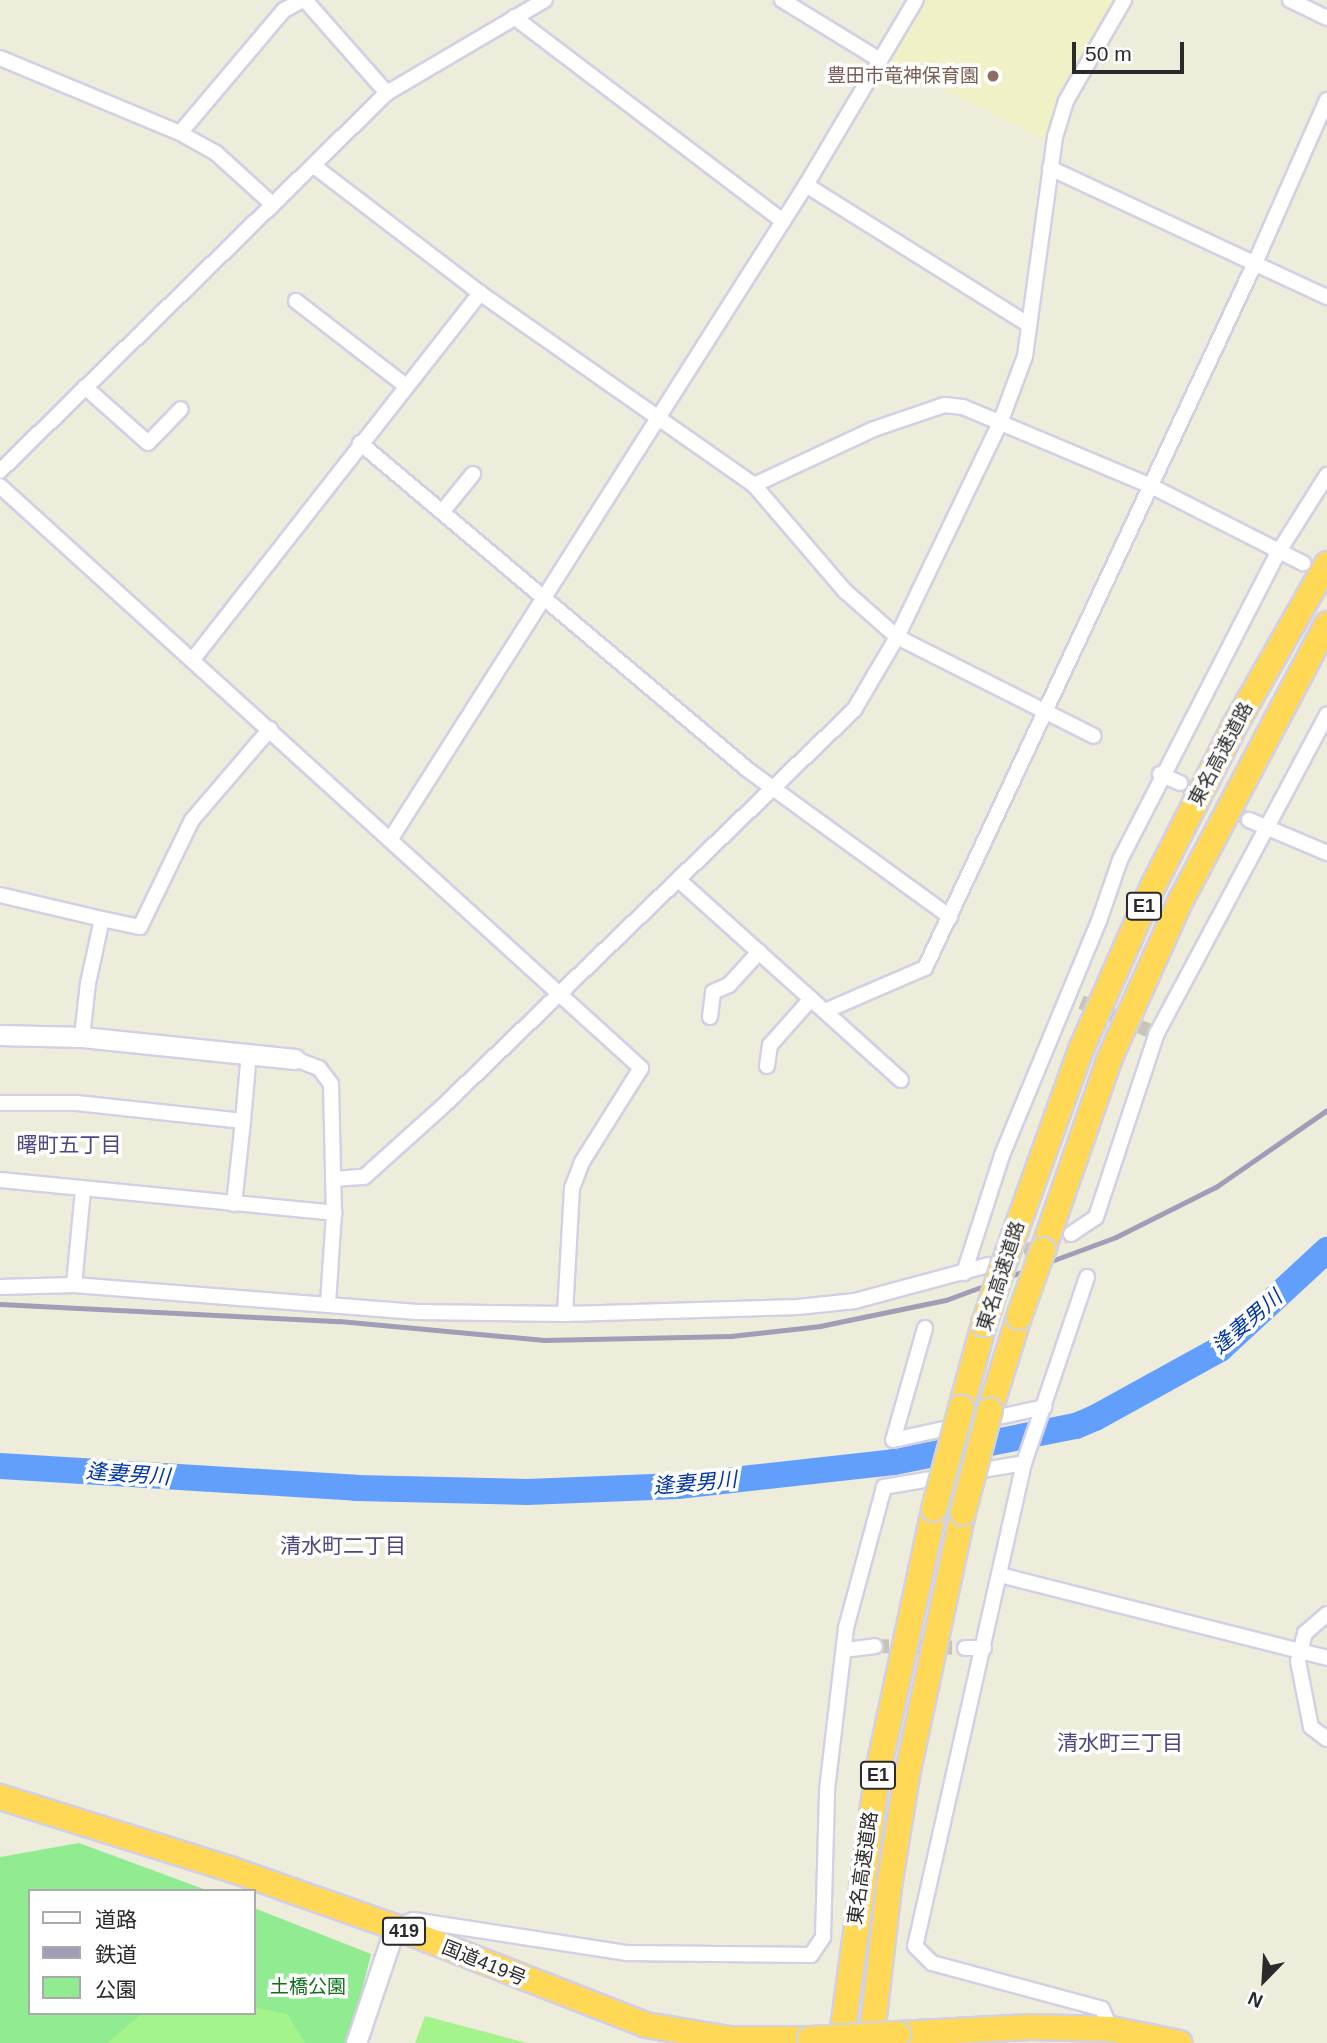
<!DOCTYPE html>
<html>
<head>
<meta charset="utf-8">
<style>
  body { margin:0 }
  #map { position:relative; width:1327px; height:2043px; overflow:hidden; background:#eeecdb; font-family:Arial,"Noto Sans JP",sans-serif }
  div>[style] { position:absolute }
  .education>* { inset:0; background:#f1f1c8 }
  .green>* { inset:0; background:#91eb91 }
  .pitch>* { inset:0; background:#a4f38b }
  .river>* { height:26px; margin:-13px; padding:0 13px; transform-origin:13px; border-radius:13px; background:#629ffc }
  .street-tunnel>* { height:14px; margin-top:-7px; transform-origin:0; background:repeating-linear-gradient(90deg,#c7c5b8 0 14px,transparent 0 21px) }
  .roads { filter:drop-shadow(2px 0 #d3d0e5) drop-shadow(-2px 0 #d3d0e5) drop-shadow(0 2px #d3d0e5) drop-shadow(0 -2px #d3d0e5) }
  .street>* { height:14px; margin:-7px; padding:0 7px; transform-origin:7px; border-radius:7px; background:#fff }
  .secondary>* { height:19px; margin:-9.5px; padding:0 9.5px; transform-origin:9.5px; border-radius:9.5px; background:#fff }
  .highway>* { height:24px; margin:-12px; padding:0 12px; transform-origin:12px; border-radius:12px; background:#ffd855 }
  .rail>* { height:4.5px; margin:-2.25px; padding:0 2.25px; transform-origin:2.25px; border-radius:2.25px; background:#a29db7 }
  .bridges { filter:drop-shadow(2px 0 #d4d4d4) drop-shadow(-2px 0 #d4d4d4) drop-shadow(0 2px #d4d4d4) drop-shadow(0 -2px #d4d4d4) }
  .highway-bridge>* { height:24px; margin:-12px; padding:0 12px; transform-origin:12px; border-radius:12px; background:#ffd855 }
  .dots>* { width:19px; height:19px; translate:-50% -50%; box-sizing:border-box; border:4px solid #fff; border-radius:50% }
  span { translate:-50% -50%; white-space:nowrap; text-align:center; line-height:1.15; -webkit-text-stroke:7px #fff; paint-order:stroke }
  .shield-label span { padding:2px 5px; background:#fff; border:2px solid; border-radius:5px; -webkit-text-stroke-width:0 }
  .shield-label { font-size:18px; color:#2a2a2a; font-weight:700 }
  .education-label { font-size:19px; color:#785e54 }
  .right { translate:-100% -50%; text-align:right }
  .street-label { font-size:19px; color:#2a2a2a }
  .park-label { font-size:19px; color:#12701e }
  .neighbourhood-label { font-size:21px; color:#4f4580 }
  .water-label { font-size:21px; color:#0035a9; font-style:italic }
  .legend { position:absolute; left:28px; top:1889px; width:228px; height:126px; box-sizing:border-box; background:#fff; border:2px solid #aaa; margin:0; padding:9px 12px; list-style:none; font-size:21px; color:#2a2a2a }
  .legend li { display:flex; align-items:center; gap:14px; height:35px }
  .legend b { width:35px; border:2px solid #aaa }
  .north { position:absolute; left:1229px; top:1945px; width:70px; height:70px; -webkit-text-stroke:5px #fff; paint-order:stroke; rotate:204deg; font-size:19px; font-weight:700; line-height:28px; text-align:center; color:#2a2a2a }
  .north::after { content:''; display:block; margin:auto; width:24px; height:32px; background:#2a2a2a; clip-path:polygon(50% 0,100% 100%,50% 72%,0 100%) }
  .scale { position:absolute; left:1072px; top:42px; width:112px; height:32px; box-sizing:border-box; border:4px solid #2a2a2a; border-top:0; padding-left:9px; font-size:21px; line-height:24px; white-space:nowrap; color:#2a2a2a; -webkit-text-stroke:5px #fff; paint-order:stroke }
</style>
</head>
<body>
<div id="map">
  <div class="education">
    <div style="clip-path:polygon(926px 0,1117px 0,1062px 90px,1046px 141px,889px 62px)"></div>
  </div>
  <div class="green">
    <div style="clip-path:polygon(79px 1843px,209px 1891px,30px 1891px,30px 2013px,254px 2013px,254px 1908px,371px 1954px,349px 2043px,0 2043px,0 1857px)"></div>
  </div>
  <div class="pitch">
    <div style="clip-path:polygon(254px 2007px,287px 2014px,305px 2043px,107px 2043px,143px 2013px,254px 2013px)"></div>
    <div style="clip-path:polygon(425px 2016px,527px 2043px,415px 2043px)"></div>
  </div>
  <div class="river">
    <div style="left:0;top:1466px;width:357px;rotate:3.5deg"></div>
    <div style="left:356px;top:1488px;width:171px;rotate:1.3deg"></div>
    <div style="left:527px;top:1492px;width:151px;rotate:-2.3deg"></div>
    <div style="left:678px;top:1486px;width:217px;rotate:-6.3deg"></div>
    <div style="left:894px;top:1462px;width:186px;rotate:-11.2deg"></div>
    <div style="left:1076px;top:1426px;width:21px;rotate:-23deg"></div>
    <div style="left:1095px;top:1418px;width:143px;rotate:-28.9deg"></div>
    <div style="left:1220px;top:1349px;width:146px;rotate:-42.8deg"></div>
  </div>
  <div class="street-tunnel">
    <div style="left:1180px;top:783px;width:78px;rotate:28.2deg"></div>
    <div style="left:1081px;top:1002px;width:75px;rotate:22.8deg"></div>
    <div style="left:1004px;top:1259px;width:72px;rotate:-20.5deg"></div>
    <div style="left:875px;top:1646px;width:90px;rotate:1.3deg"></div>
  </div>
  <div class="roads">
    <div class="street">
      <div style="left:305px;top:0;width:124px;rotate:48.6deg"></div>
      <div style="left:782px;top:0;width:115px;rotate:31.5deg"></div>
      <div style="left:1290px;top:0;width:41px;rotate:25.9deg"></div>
      <div style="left:514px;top:17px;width:338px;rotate:37.2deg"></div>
      <div style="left:0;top:58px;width:195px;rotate:22.6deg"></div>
      <div style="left:180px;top:133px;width:41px;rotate:29.1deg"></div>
      <div style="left:216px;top:153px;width:76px;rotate:42.3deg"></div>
      <div style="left:180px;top:133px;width:161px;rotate:-49.8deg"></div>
      <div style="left:284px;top:10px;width:21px;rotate:-28deg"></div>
      <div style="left:314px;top:166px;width:209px;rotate:37.4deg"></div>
      <div style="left:480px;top:293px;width:335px;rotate:35deg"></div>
      <div style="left:754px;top:485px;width:132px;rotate:-25deg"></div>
      <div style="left:874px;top:429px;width:74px;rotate:-18.9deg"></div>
      <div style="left:944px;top:405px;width:19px;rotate:6deg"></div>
      <div style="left:963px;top:407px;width:202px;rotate:22.8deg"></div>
      <div style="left:1149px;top:485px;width:173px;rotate:26.9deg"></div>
      <div style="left:1050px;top:168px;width:306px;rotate:25deg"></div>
      <div style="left:806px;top:185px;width:263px;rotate:32.1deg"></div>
      <div style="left:296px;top:301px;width:139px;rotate:37.7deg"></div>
      <div style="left:85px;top:387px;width:84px;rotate:41.6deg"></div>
      <div style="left:148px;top:443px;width:47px;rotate:-45.9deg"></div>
      <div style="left:360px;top:443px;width:507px;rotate:40.12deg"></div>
      <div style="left:748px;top:770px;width:250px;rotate:36deg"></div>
      <div style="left:0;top:471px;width:541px;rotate:-44.33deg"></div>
      <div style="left:387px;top:93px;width:183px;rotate:-30.5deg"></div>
      <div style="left:754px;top:485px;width:140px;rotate:49.4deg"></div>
      <div style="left:845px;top:591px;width:69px;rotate:41.5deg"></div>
      <div style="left:897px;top:637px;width:220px;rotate:26.7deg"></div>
      <div style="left:0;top:486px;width:866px;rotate:42.24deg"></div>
      <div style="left:641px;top:1068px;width:111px;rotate:122.1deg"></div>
      <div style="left:582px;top:1162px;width:28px;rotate:111deg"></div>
      <div style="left:572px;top:1188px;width:126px;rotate:93.2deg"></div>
      <div style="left:442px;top:512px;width:49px;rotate:-50.8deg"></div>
      <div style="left:194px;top:658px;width:464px;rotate:-51.9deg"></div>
      <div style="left:1160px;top:774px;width:22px;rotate:24deg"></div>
      <div style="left:1249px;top:820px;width:85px;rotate:22.9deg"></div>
      <div style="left:390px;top:840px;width:776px;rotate:-57.58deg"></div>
      <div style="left:806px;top:185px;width:215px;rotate:-59.3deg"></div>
      <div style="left:681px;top:882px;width:296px;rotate:42deg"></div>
      <div style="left:0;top:895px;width:105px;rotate:13.2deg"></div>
      <div style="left:102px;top:919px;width:66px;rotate:102.3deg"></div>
      <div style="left:88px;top:983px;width:54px;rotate:96.3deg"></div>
      <div style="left:102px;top:919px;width:39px;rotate:12deg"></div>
      <div style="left:140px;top:927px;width:119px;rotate:-64.1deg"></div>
      <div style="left:192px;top:820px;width:120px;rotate:-49.4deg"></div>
      <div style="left:825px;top:1011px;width:109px;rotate:-23.3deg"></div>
      <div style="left:925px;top:968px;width:778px;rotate:-64.92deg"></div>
      <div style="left:1255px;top:263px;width:178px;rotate:-66.2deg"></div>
      <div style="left:710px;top:1017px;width:25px;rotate:-83deg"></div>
      <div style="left:713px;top:992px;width:17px;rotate:-24deg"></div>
      <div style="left:729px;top:985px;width:45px;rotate:-47.7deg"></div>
      <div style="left:295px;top:1059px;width:26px;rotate:21deg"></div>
      <div style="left:319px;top:1068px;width:20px;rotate:53deg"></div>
      <div style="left:331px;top:1084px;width:129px;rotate:88.7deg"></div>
      <div style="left:334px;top:1213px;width:91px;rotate:93.8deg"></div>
      <div style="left:767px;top:1066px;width:21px;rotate:-82deg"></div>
      <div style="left:770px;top:1045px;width:62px;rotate:-48.3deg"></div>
      <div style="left:0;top:1103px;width:77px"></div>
      <div style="left:77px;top:1103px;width:167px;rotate:6.2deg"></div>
      <div style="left:243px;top:1121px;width:69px;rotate:-85deg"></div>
      <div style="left:333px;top:1179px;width:31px;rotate:-4deg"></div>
      <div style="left:364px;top:1177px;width:106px;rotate:-41.9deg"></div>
      <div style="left:443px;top:1106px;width:571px;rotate:-43.94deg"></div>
      <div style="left:854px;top:710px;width:85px;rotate:-59.5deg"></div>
      <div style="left:897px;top:637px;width:237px;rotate:-64.3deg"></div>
      <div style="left:1000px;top:423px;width:72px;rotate:-69.5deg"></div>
      <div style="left:1025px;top:356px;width:221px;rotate:-82.2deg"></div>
      <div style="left:1055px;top:137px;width:38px;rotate:-73deg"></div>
      <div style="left:1066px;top:101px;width:116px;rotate:-60.1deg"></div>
      <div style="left:0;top:1180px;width:336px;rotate:5.6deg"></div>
      <div style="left:234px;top:1204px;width:83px;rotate:-83.8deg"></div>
      <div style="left:1071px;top:1234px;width:30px;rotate:-34deg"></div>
      <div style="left:1096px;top:1217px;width:194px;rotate:-71.7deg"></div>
      <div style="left:1157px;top:1033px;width:361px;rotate:-61.9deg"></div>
      <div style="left:964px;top:1273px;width:124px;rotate:-72.1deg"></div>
      <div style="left:1002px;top:1155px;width:253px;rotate:-67.5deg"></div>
      <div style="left:1099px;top:921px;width:65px;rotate:-71deg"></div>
      <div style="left:1120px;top:860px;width:348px;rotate:-62.8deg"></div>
      <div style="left:1279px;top:551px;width:90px;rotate:-57.7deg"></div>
      <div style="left:1087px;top:1277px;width:196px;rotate:108.7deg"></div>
      <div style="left:1024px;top:1463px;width:495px;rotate:102.7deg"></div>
      <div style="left:915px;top:1946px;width:24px;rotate:45deg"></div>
      <div style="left:932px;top:1963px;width:176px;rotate:15.1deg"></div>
      <div style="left:1102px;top:2009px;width:22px;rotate:66deg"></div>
      <div style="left:74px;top:1285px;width:96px;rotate:-84.6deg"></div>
      <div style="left:0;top:1287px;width:74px;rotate:-1.5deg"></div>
      <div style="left:74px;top:1285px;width:344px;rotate:4.5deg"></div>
      <div style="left:417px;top:1312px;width:148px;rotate:0.8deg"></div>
      <div style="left:565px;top:1314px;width:233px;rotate:-1.7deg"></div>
      <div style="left:798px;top:1307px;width:57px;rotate:-6deg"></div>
      <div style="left:855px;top:1301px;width:138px;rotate:-15.1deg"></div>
      <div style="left:925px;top:1328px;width:116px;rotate:105.9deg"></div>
      <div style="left:893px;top:1440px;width:155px;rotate:-12.3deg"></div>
      <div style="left:1000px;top:1575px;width:337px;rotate:14.2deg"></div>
      <div style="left:1327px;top:1614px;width:29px;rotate:139deg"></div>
      <div style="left:1305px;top:1633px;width:29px;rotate:104deg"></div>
      <div style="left:1298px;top:1661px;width:67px;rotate:78.9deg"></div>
      <div style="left:1311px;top:1727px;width:20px;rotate:37deg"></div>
      <div style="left:965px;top:1648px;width:19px"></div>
      <div style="left:844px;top:1650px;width:31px;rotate:-7deg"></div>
      <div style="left:395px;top:1927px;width:19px;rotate:-21deg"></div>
      <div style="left:413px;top:1920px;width:217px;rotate:8.8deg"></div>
      <div style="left:627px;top:1953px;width:184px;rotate:0.6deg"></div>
      <div style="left:811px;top:1955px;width:22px;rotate:-56deg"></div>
      <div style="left:823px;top:1937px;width:147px;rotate:-88.4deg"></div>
      <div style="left:827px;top:1790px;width:163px;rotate:-83.3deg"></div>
      <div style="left:846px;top:1628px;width:146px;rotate:-74.9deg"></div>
      <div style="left:884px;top:1487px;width:142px;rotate:-9.7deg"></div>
    </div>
    <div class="secondary">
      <div style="left:0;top:1035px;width:82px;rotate:1.4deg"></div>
      <div style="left:82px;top:1037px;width:214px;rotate:5.9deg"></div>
      <div style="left:356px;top:2043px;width:122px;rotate:-71.4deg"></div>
    </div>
    <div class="highway">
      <div style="left:1043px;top:1250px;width:201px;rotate:-70.8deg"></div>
      <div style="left:1109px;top:1060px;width:175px;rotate:-65.8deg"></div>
      <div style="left:1181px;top:900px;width:312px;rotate:-62.1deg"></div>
      <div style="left:1003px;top:1266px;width:233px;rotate:-70.2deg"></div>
      <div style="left:1082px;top:1047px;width:178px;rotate:-66.2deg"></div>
      <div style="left:1154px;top:884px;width:178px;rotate:-63deg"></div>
      <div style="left:1235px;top:725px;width:185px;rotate:-60.3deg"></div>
      <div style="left:961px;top:1408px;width:87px;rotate:-74.7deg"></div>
      <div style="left:990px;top:1410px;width:97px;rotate:-72.7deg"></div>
      <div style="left:0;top:1797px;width:244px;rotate:17.4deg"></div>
      <div style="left:233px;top:1870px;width:172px;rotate:19.4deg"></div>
      <div style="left:395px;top:1927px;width:269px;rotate:21.3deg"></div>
      <div style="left:646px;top:2025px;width:85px;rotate:9.5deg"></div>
      <div style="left:730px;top:2039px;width:80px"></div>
      <div style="left:898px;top:2034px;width:132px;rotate:-3deg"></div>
      <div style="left:1030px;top:2027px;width:81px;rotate:1.4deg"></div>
      <div style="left:1111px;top:2029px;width:70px;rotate:11.5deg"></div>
      <div style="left:841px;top:2043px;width:275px;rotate:-82.3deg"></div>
      <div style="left:878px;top:1771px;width:268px;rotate:-77.9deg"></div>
      <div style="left:871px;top:2043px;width:157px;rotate:-83.4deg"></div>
      <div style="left:889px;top:1887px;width:112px;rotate:-80.8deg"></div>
      <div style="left:907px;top:1776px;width:269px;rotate:-78deg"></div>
    </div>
  </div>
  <div class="rail">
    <div style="left:0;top:1304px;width:339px;rotate:2.9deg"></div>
    <div style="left:339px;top:1321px;width:206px;rotate:5.3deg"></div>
    <div style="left:544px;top:1340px;width:187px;rotate:-1.2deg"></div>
    <div style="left:731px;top:1336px;width:90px;rotate:-6.4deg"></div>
    <div style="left:820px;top:1326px;width:129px;rotate:-11.7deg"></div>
    <div style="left:946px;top:1300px;width:181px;rotate:-20.3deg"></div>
    <div style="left:1116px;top:1237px;width:112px;rotate:-26.6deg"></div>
    <div style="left:1216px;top:1187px;width:135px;rotate:-34.7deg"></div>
  </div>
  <div class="bridges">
    <div class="highway-bridge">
      <div style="left:1019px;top:1317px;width:71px;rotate:-70.3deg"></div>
      <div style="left:984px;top:1324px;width:61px;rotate:-71.9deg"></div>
      <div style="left:934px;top:1509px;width:105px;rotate:-75deg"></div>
      <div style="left:963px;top:1513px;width:106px;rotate:-75.3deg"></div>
      <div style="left:810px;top:2039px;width:88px;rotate:-3.3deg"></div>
    </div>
  </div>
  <div class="dots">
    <div style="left:993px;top:76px;background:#8d6e63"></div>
  </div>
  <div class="shield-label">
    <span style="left:1144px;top:906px">E1</span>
    <span style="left:878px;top:1775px">E1</span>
    <span style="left:404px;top:1931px">419</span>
  </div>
  <div class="education-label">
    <span class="right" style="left:979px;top:76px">豊田市竜神保育園</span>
  </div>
  <div class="street-label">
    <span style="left:1221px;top:754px;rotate:-62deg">東名高速道路</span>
    <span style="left:1001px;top:1276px;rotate:-72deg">東名高速道路</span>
    <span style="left:863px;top:1868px;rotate:-82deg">東名高速道路</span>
    <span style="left:484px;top:1963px;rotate:22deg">国道419号</span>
  </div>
  <div class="park-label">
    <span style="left:308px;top:1987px">土橋公園</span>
  </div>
  <div class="neighbourhood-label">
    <span style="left:69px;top:1145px">曙町五丁目</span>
    <span style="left:343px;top:1546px">清水町二丁目</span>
    <span style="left:1120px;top:1743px">清水町三丁目</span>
  </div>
  <div class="water-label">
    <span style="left:1247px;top:1322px;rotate:-41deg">逢妻男川</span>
    <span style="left:128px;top:1474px;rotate:4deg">逢妻男川</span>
    <span style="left:695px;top:1483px;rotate:-5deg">逢妻男川</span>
  </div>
  <ul class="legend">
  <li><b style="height:9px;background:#fff"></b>道路</li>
  <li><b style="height:9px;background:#a29db7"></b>鉄道</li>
  <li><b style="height:19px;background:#91eb91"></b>公園</li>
  </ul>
  <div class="north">N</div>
  <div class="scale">50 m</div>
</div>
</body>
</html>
